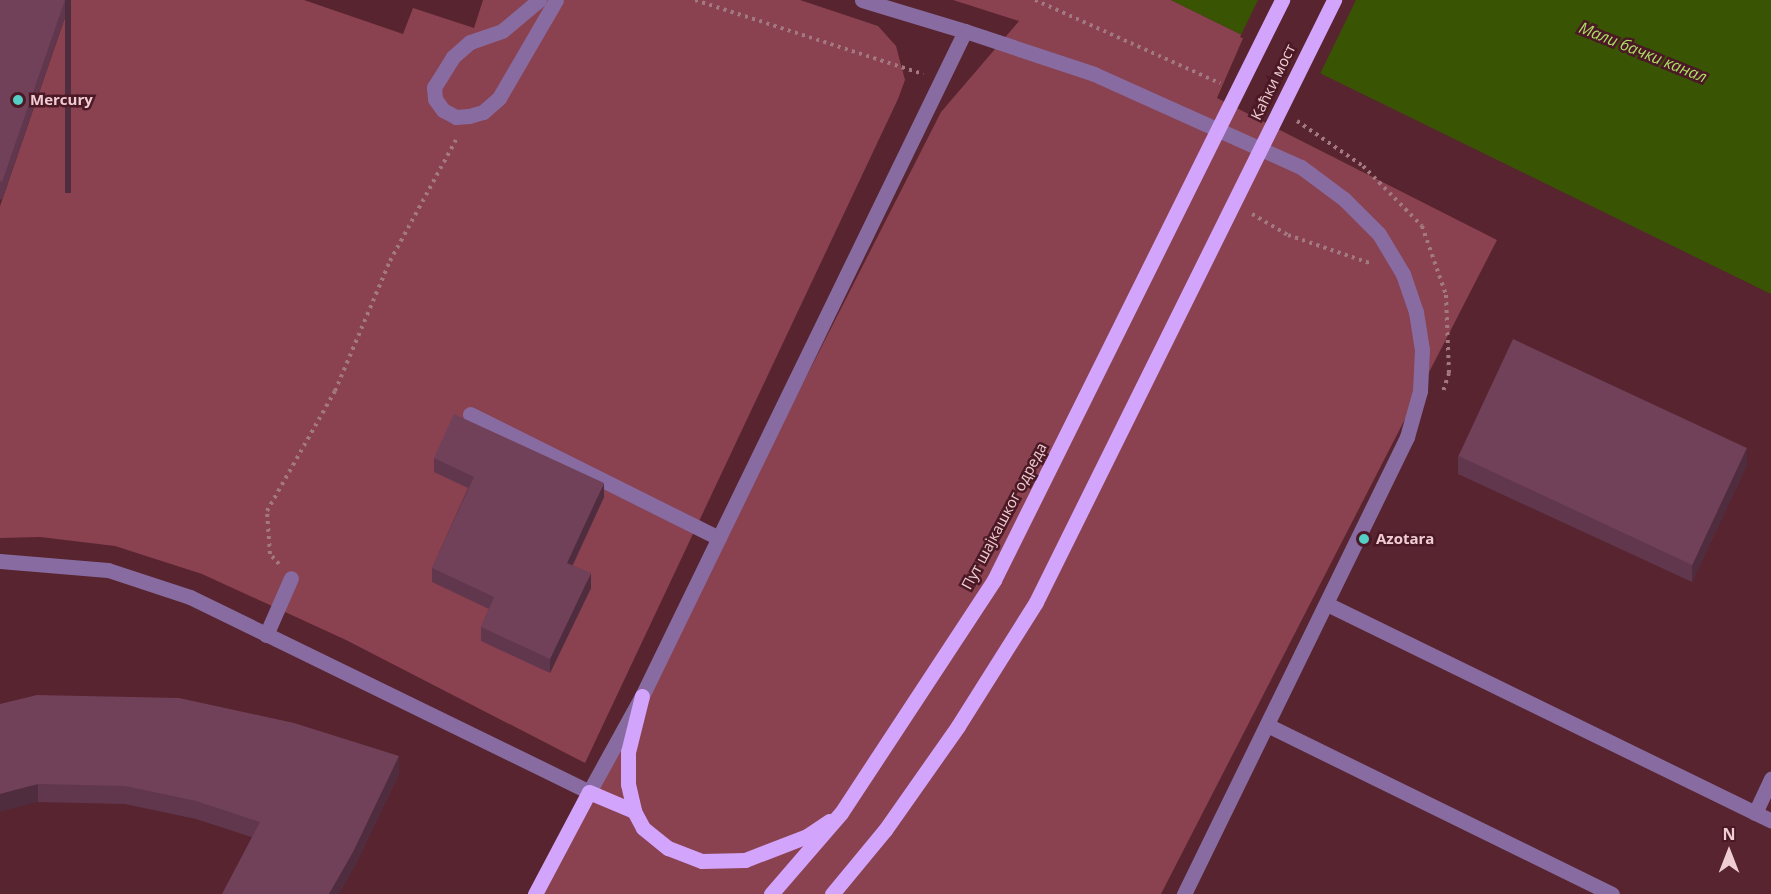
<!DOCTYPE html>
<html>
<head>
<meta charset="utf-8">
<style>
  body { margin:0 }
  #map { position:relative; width:1771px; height:894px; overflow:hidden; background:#57242f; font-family:"Open Sans",sans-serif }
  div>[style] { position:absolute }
  .green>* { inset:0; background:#8a4150 }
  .water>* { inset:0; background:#395504 }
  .pier>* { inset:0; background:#57242f }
  .path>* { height:4px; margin-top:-2px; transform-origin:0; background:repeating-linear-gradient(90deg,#a37981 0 3px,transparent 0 7.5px) }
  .minor>* { height:15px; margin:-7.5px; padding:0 7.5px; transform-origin:7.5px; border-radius:7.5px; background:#886ca1 }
  .major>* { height:15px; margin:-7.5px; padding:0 7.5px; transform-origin:7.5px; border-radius:7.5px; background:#d3a4fc }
  .wall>* { inset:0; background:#61374d }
  .shaded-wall>* { inset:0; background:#4f2d3e; transform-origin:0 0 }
  .building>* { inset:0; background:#714059; transform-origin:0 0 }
  .dots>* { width:16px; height:16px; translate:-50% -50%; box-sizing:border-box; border:3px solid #4b1925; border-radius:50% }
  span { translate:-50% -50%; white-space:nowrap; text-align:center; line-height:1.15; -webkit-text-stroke:5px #4b1925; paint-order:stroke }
  .street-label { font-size:15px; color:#efcdd2 }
  .poi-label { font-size:15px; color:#efcdd2; font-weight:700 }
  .left { translate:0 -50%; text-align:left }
  .water-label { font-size:16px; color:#acdf64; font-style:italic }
  .north { position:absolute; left:1699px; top:822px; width:60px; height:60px; -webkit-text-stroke:4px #4b1925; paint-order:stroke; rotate:0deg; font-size:16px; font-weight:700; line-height:24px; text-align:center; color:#efcdd2 }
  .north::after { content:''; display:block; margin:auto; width:21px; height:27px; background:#efcdd2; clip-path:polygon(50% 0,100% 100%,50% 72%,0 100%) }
</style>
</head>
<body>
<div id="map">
  <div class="green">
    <div style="clip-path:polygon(71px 0,304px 0,403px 34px,413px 8px,474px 28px,483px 0,800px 0,878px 26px,896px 46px,905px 80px,898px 99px,585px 763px,346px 640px,202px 574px,115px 546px,40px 537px,0 538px,0 206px)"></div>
    <div style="clip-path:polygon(953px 0,1171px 0,1244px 36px,1217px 98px,1497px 240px,1161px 894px,543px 894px,941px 112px,1019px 21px)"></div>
  </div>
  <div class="water">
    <div style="clip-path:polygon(1171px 0,1771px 0,1771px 294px,1244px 36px)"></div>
  </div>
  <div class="pier">
    <div style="clip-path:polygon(1258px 0,1356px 0,1319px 76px,1240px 37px)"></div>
  </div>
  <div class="path">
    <div style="left:695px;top:0;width:240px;rotate:18deg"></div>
    <div style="left:1035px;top:0;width:203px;rotate:24.2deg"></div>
    <div style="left:1297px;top:121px;width:80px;rotate:34.3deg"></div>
    <div style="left:1363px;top:166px;width:84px;rotate:45.5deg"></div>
    <div style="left:1422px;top:226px;width:73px;rotate:70.8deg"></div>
    <div style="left:1446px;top:295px;width:78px;rotate:87.8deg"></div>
    <div style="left:1449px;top:373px;width:19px;rotate:108deg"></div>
    <div style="left:1252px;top:214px;width:42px;rotate:30.3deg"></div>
    <div style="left:1288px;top:235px;width:89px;rotate:19deg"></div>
    <div style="left:279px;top:564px;width:13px;rotate:-132deg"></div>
    <div style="left:270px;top:554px;width:43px;rotate:-94deg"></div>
    <div style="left:267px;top:511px;width:138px;rotate:-60.5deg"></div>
    <div style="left:335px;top:391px;width:141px;rotate:-67.1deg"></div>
    <div style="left:390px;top:261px;width:140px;rotate:-61.4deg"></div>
  </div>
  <div class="minor">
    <div style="left:539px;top:0;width:48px;rotate:140deg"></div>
    <div style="left:502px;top:31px;width:34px;rotate:161deg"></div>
    <div style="left:470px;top:42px;width:23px;rotate:139deg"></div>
    <div style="left:453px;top:57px;width:36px;rotate:122deg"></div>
    <div style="left:434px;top:87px;width:12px;rotate:85deg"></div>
    <div style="left:435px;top:99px;width:14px;rotate:54deg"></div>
    <div style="left:443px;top:110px;width:15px;rotate:28deg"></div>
    <div style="left:456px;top:117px;width:13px;rotate:-4deg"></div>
    <div style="left:469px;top:116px;width:15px;rotate:-16deg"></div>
    <div style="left:483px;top:112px;width:21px;rotate:-41deg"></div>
    <div style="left:499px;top:98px;width:113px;rotate:-59.8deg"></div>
    <div style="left:862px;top:0;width:108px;rotate:16.8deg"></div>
    <div style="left:470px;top:414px;width:278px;rotate:26.5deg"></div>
    <div style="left:0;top:561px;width:108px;rotate:4.8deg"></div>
    <div style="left:108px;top:570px;width:86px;rotate:18.2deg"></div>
    <div style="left:190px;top:597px;width:444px;rotate:26deg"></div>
    <div style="left:589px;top:792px;width:110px;rotate:-61.1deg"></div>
    <div style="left:642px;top:696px;width:739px;rotate:-64.09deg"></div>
    <div style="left:965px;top:31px;width:136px;rotate:18.4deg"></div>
    <div style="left:1094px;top:74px;width:227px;rotate:24.2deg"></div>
    <div style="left:1301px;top:167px;width:54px;rotate:36.7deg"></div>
    <div style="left:1344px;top:199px;width:49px;rotate:45deg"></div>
    <div style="left:1379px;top:234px;width:47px;rotate:59deg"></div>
    <div style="left:1403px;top:274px;width:40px;rotate:71.1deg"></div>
    <div style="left:1416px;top:312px;width:38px;rotate:81deg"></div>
    <div style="left:1422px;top:350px;width:41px;rotate:92.8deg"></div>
    <div style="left:1420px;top:391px;width:48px;rotate:105.8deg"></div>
    <div style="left:1407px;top:437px;width:509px;rotate:116.01deg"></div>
    <div style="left:1327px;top:604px;width:494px;rotate:26deg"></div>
    <div style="left:266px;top:635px;width:62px;rotate:-66.3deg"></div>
    <div style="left:1267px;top:725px;width:384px;rotate:26.1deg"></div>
    <div style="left:1755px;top:813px;width:38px;rotate:-65deg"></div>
  </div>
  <div class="major">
    <div style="left:642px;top:696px;width:58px;rotate:104deg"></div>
    <div style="left:628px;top:752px;width:32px;rotate:90deg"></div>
    <div style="left:628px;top:784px;width:28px;rotate:77deg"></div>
    <div style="left:634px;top:811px;width:19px;rotate:62deg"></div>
    <div style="left:643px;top:828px;width:32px;rotate:39deg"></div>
    <div style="left:668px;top:848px;width:36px;rotate:21deg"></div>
    <div style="left:702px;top:861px;width:43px;rotate:-1.3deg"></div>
    <div style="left:745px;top:860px;width:66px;rotate:-21.2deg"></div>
    <div style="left:807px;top:836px;width:27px;rotate:-34deg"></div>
    <div style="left:535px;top:894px;width:115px;rotate:-62.1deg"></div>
    <div style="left:589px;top:792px;width:49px;rotate:22.9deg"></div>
    <div style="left:771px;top:894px;width:107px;rotate:-49.2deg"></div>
    <div style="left:841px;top:813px;width:279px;rotate:-56.7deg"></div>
    <div style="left:994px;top:580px;width:648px;rotate:-63.59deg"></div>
    <div style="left:832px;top:894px;width:83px;rotate:-50.4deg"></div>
    <div style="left:885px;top:830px;width:127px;rotate:-54.9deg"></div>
    <div style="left:958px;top:726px;width:146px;rotate:-57.8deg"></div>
    <div style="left:1036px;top:602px;width:672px;rotate:-63.66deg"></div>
  </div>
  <div class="wall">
    <div style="clip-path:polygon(0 0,71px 0,2px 200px,0 199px)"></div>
    <div style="clip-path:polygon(1458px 456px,1747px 465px,1692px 582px,1458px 474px)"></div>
    <div style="clip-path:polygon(434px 458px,604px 497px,573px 565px,591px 588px,550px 673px,481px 641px,481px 627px,489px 609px,432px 582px,432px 568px,468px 488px,434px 472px)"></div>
    <div style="clip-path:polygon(0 704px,399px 774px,353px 870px,196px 819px,125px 804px,38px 802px)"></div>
  </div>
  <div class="shaded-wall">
    <div style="left:65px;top:0;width:6px;height:193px"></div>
    <div style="clip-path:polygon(1747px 447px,1747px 465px,1692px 582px,1692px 564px)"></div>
    <div style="clip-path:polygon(604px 483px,604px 497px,567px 577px,567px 563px)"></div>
    <div style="clip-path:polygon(591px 573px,591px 588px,550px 673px,550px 659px)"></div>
    <div style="clip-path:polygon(399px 756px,399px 774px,353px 870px,339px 894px,329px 894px)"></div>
    <div style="clip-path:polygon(38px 784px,38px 802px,0 812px,0 794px)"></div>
  </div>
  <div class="building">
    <div style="clip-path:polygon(0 0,65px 0,2px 182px,0 181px)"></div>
    <div style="left:1513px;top:339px;width:258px;height:129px;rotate:25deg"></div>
    <div style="clip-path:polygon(454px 414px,604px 483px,567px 563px,591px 573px,550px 659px,481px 627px,494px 597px,432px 568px,474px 477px,434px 458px)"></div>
    <div style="clip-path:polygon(37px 695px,179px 698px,294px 723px,399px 756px,353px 852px,329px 894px,222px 894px,260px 822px,196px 801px,125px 786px,38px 784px,0 794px,0 704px)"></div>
  </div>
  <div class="dots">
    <div style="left:18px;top:100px;background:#55cec5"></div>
    <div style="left:1364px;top:539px;background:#55cec5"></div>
  </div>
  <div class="street-label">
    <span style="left:1273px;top:82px;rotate:-64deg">Каћки мост</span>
    <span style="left:1004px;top:516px;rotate:-62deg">Пут шајкашког одреда</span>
  </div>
  <div class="poi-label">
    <span class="left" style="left:30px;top:100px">Mercury</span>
    <span class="left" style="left:1376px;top:539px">Azotara</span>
  </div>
  <div class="water-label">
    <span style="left:1643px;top:52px;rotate:22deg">Мали бачки канал</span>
  </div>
  <div class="north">N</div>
</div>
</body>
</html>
